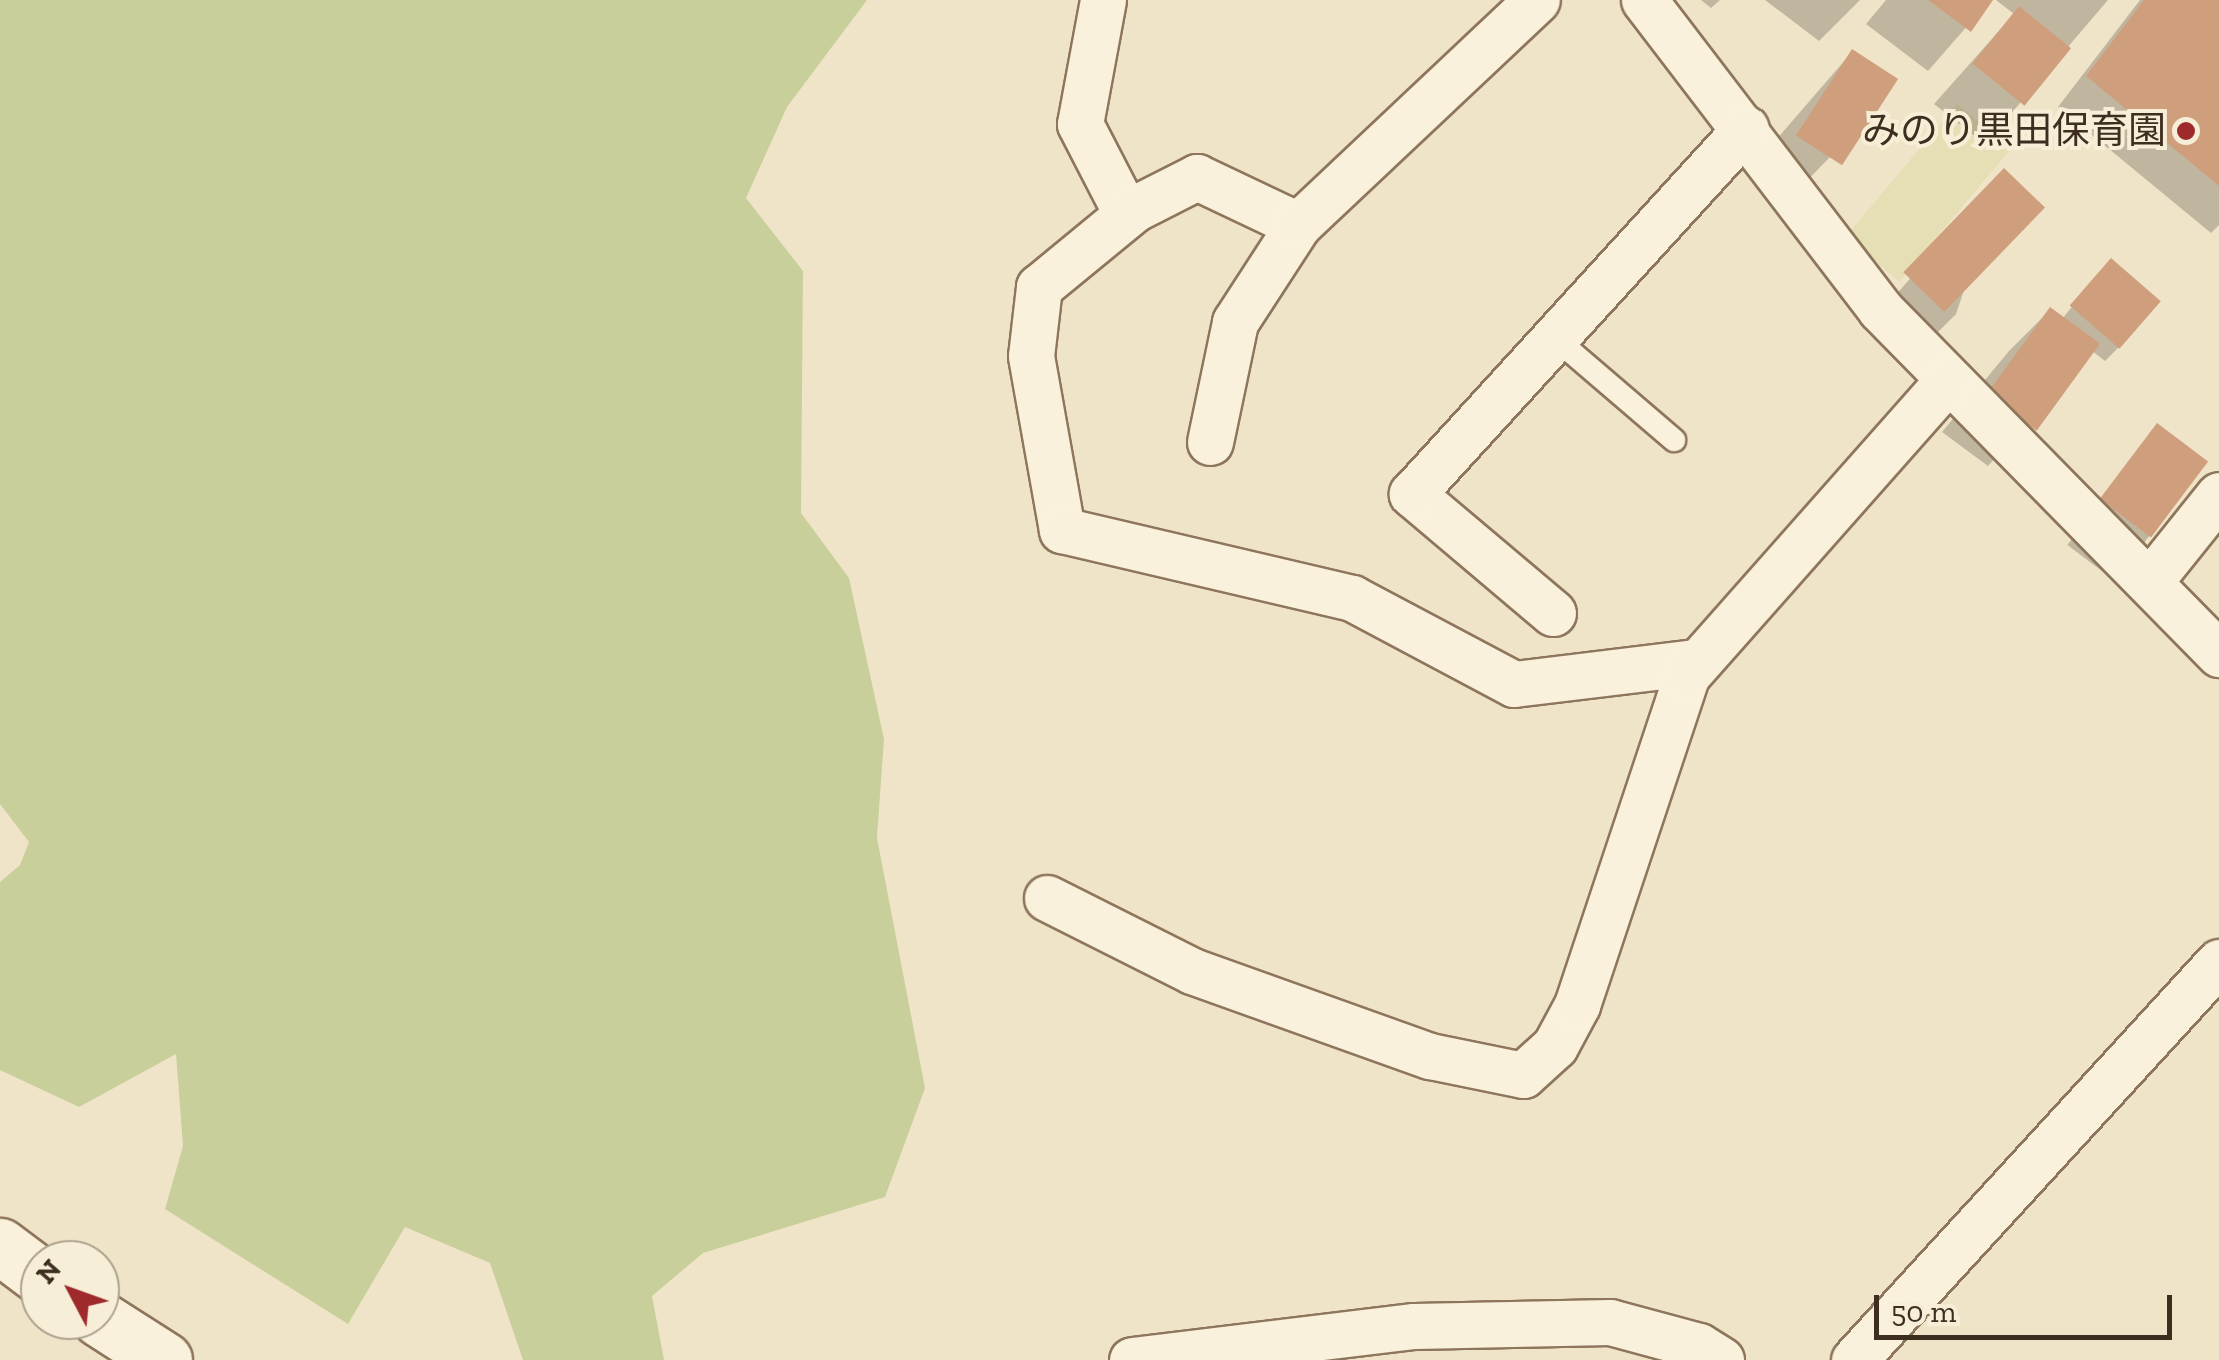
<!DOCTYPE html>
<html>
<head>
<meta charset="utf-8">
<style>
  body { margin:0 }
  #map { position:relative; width:2219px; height:1360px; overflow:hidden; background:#f0e4c8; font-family:"Zilla Slab","Noto Sans JP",serif }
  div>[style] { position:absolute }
  .farmland>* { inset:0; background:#e6deb5; transform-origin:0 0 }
  .green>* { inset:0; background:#c9cf9b }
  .shadow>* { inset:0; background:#0003; transform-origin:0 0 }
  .building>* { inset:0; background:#cf9f7d; transform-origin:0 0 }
  .roads { filter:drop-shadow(2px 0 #8d765c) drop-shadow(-2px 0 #8d765c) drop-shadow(0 2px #8d765c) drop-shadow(0 -2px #8d765c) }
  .lane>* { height:22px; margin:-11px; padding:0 11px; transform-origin:11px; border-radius:11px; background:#faf1dc }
  .street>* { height:45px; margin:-22.5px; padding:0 22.5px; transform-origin:22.5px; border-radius:22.5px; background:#faf1dc }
  .secondary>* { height:55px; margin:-27.5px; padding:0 27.5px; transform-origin:27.5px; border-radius:27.5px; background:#faf1dc }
  .dots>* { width:28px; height:28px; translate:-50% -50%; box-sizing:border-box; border:5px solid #f7eed8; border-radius:50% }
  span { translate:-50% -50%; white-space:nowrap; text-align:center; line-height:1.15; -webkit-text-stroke:8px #f7eed8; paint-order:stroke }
  .poi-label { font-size:38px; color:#3d2e20 }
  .right { translate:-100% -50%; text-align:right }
  .north { position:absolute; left:20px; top:1240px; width:100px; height:100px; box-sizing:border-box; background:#f7eed8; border:2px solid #ada18e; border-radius:50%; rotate:311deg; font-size:28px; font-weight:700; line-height:40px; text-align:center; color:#3d2e20 }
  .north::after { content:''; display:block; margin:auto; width:35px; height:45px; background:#9e2a2b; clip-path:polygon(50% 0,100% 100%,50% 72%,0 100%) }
  .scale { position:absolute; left:1874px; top:1295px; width:298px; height:45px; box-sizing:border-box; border:5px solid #3d2e20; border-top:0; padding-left:12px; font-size:30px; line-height:35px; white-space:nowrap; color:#3d2e20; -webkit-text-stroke:8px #f7eed8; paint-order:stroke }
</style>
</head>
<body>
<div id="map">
  <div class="farmland">
    <div style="left:1957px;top:104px;width:70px;height:173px;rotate:40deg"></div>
  </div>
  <div class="green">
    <div style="clip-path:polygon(0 0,867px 0,787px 107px,746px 198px,803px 271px,801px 513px,849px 578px,884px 739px,877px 838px,925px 1088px,885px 1197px,703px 1253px,652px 1296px,664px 1360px,523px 1360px,490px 1263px,405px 1227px,348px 1324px,165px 1209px,183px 1146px,176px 1054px,79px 1107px,0 1070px,0 882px,20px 865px,29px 842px,0 804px)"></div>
  </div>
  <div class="shadow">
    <div style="clip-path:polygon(1701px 0,1720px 0,1711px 8px)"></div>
    <div style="clip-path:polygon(1765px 0,1860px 0,1819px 41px)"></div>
    <div style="clip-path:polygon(1886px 0,1990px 0,1928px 71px,1866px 24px)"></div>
    <div style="clip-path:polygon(1996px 0,2108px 0,1985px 144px,1934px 104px,2014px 14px)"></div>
    <div style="clip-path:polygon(2140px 0,2219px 0,2219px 225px,2211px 233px,2058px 107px)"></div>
    <div style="clip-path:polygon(1852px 52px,1831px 156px,1791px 197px,1749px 171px)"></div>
    <div style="clip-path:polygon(2004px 171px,1956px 314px,1916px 354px,1873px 321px)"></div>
    <div style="clip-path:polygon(2096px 277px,2120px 346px,2105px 361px,2091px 350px,1988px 466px,1942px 432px,2009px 351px,2050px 310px,2062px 319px)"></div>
    <div style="left:2157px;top:426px;width:60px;height:149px;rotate:37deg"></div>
  </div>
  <div class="building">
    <div style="clip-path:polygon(1928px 0,1993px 0,1971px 32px)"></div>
    <div style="clip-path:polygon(2144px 0,2219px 0,2219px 186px,2086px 76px)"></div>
    <div style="left:2019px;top:6px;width:67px;height:74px;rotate:39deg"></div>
    <div style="left:1852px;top:49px;width:55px;height:103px;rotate:33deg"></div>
    <div style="left:2004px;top:168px;width:57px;height:145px;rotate:44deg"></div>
    <div style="left:2111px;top:258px;width:66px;height:63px;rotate:41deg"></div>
    <div style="left:2050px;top:307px;width:62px;height:108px;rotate:36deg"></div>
    <div style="left:2157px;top:423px;width:64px;height:95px;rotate:37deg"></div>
  </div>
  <div class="roads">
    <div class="lane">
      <div style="left:1555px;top:338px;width:157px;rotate:40.6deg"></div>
    </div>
    <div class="street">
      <div style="left:1103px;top:0;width:126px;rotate:100.5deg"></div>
      <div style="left:1080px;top:124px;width:102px;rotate:62.7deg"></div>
      <div style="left:1644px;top:0;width:389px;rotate:52.6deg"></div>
      <div style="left:1880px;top:309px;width:484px;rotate:45.5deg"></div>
      <div style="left:1298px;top:225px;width:112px;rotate:-154.6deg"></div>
      <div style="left:1197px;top:177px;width:71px;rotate:153.1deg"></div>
      <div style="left:1134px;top:209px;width:123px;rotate:140.6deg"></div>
      <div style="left:1039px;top:287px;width:69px;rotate:96.6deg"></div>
      <div style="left:1031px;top:356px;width:177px;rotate:79.9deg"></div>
      <div style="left:1062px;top:530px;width:298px;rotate:13.2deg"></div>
      <div style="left:1352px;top:598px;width:183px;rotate:28deg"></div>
      <div style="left:1514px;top:684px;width:184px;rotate:-6.9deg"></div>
      <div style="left:1210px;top:442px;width:123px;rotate:-78.2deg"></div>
      <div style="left:1235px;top:322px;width:116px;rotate:-57deg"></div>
      <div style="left:1298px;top:225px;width:328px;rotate:-43.3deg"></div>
      <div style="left:2150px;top:581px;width:110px;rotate:-51.3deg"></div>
      <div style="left:1553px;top:613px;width:185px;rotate:-139.8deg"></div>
      <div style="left:1412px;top:494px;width:495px;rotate:-47.6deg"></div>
      <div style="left:1047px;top:898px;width:162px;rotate:26.7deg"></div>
      <div style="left:1192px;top:971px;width:253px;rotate:19.7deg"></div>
      <div style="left:1430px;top:1056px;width:95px;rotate:11.5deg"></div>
      <div style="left:1523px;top:1075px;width:43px;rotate:-42.2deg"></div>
      <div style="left:1555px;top:1046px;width:47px;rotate:-61.8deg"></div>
      <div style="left:1577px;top:1005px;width:348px;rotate:-71.6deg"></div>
      <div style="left:1687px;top:675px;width:394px;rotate:-48.5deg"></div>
      <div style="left:1132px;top:1360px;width:284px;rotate:-6.9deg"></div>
      <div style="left:1414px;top:1326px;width:196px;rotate:-1.2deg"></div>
      <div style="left:1610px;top:1322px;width:92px;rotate:15.1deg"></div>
      <div style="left:1699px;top:1346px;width:26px;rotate:32deg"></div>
      <div style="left:1854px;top:1360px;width:540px;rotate:-47.48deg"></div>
    </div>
    <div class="secondary">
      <div style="left:0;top:1246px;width:50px;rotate:36.9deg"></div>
      <div style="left:100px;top:1319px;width:76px;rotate:32.6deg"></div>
    </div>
  </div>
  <div class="dots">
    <div style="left:2186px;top:131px;background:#9e2a2b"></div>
  </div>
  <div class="poi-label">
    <span class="right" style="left:2166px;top:131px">みのり黒田保育園</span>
  </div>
  <div class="north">N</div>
  <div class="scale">50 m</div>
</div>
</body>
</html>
